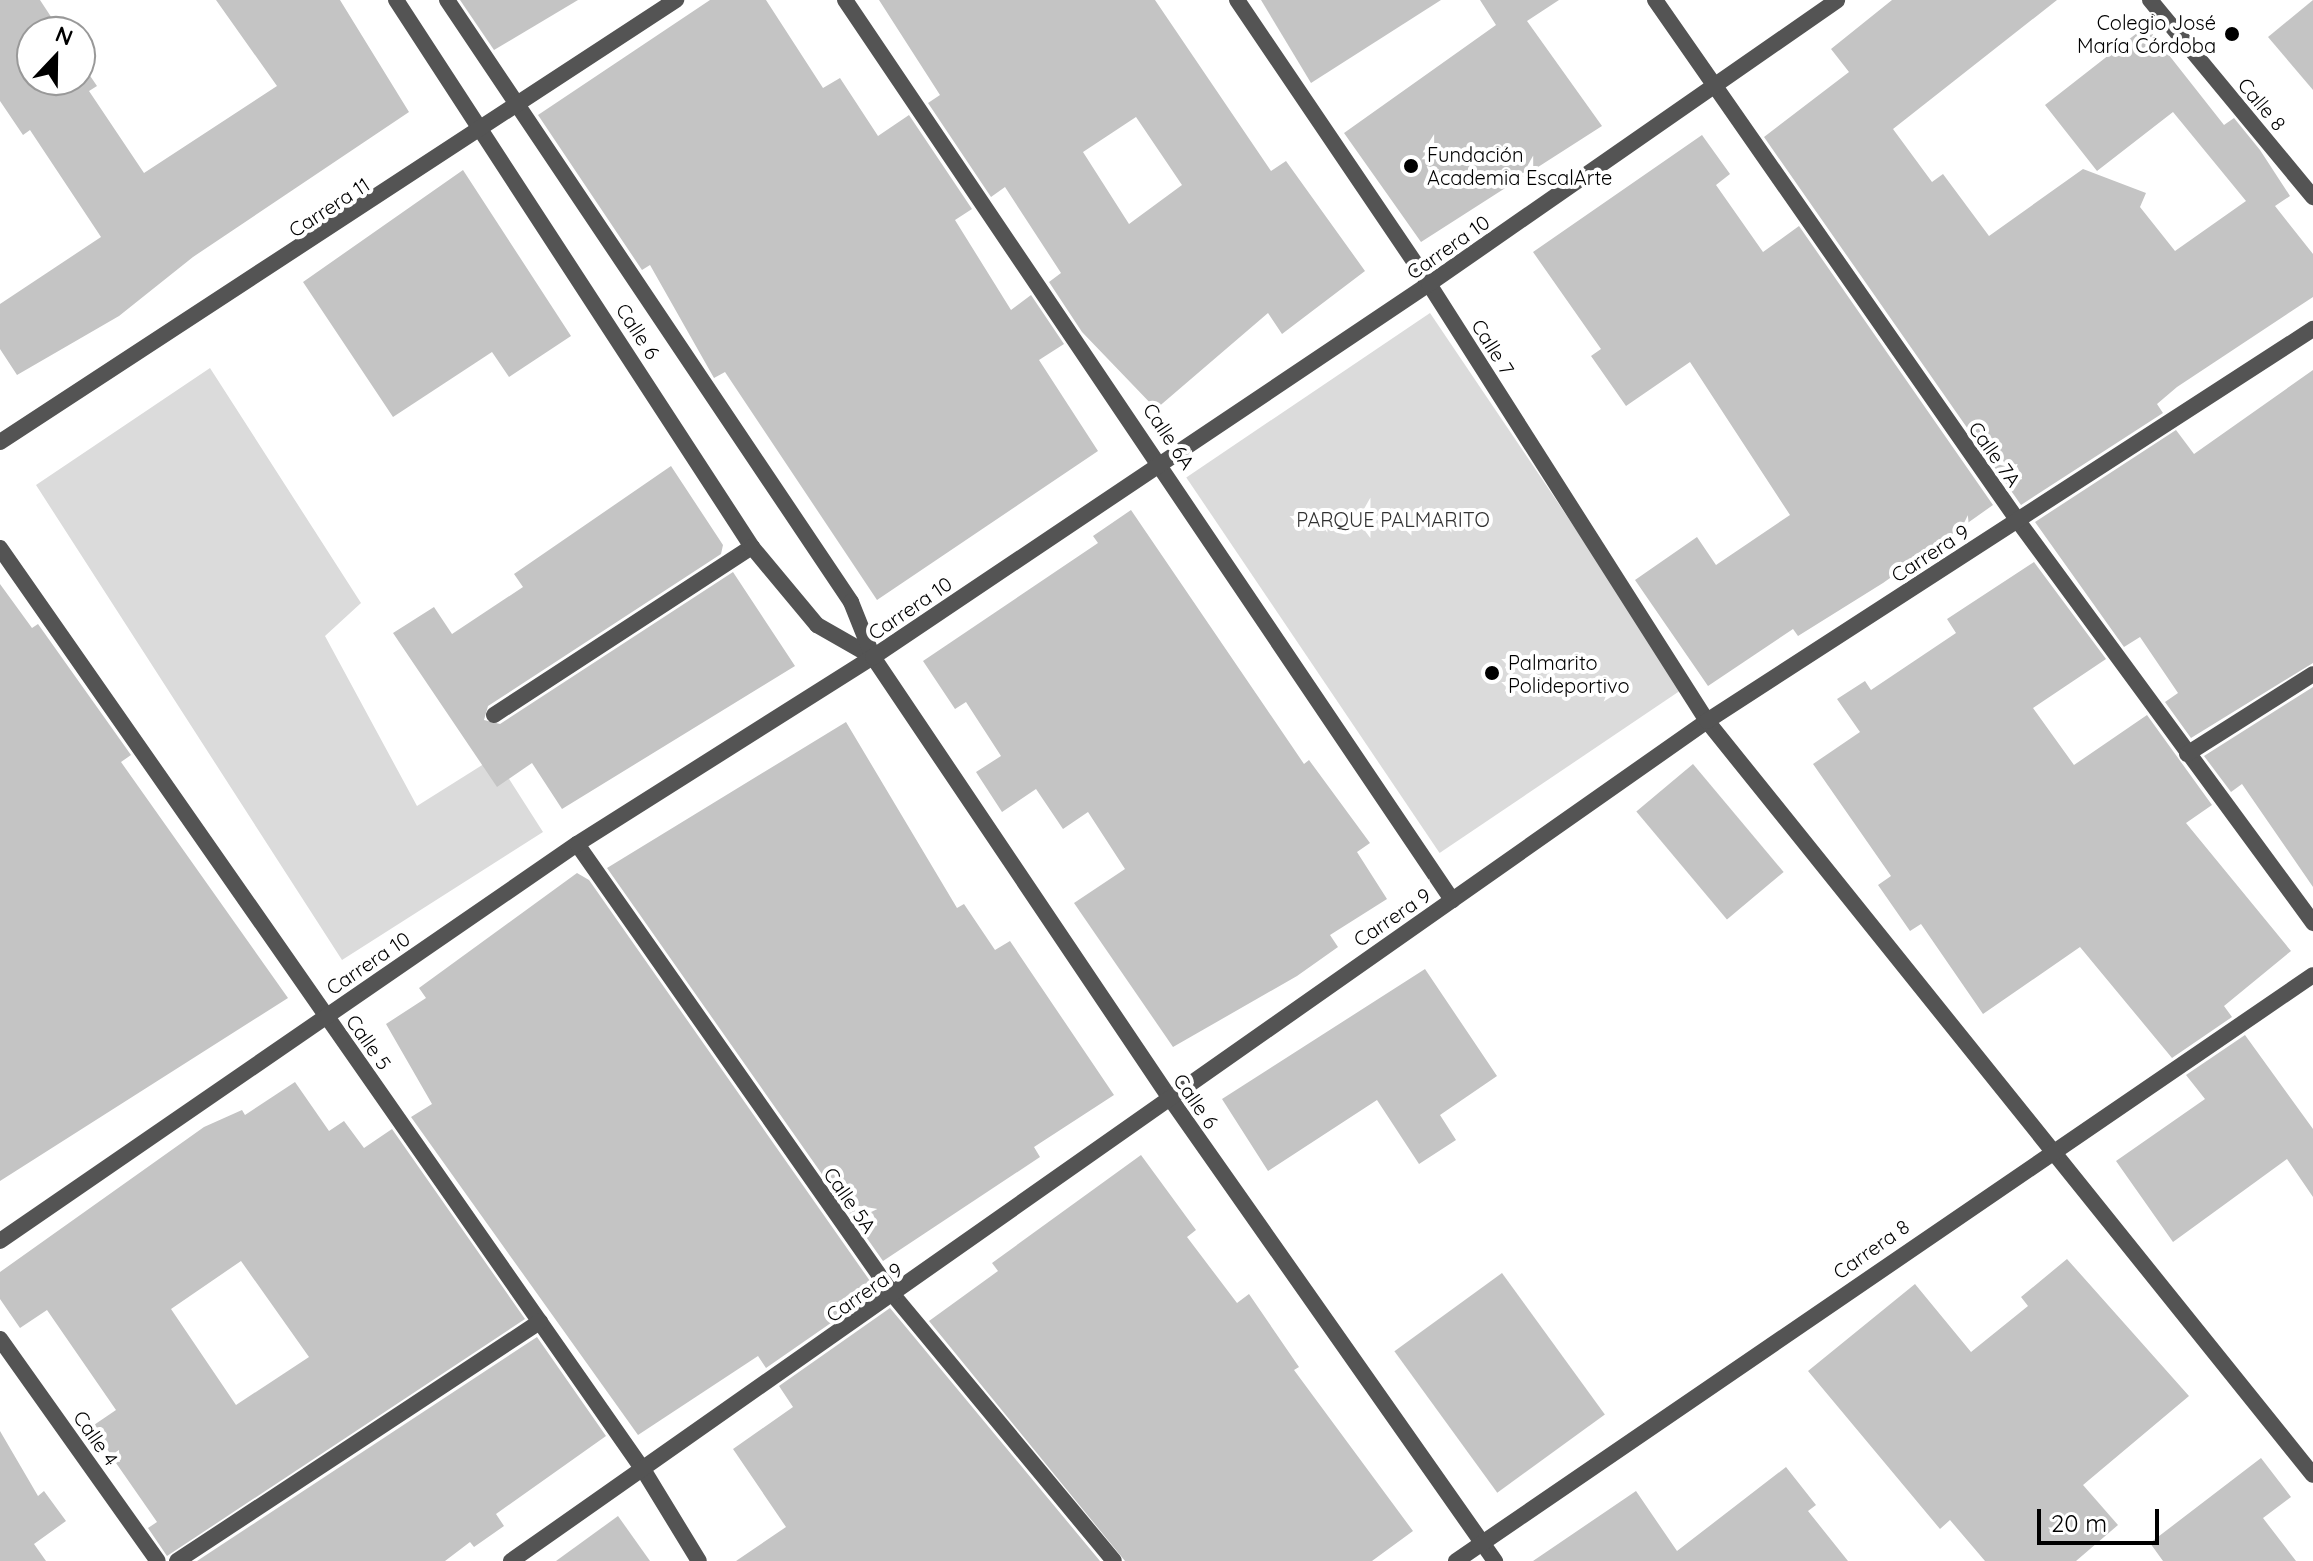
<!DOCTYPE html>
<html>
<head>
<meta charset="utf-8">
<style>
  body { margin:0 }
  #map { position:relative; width:2313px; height:1561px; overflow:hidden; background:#fff; font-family:Quicksand,sans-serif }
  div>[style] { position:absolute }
  .green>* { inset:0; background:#dbdbdb; transform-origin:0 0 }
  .building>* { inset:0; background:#c4c4c4; transform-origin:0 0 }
  .service>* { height:16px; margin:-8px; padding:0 8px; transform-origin:8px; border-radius:8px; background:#545454 }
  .minor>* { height:16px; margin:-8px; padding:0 8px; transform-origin:8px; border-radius:8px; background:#545454 }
  .dots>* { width:22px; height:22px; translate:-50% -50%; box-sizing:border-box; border:4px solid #fff; border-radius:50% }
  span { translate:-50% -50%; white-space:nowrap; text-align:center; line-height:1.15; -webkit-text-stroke:8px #fff; paint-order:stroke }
  .poi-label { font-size:20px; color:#000 }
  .right { translate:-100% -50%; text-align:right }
  .left { translate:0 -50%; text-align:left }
  .street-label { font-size:20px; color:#000 }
  .park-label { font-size:20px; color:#323232 }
  .north { position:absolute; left:16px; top:16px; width:80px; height:80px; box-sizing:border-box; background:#fff; border:2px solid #999; border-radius:50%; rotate:22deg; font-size:22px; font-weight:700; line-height:32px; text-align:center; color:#000 }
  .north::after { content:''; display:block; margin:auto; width:28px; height:36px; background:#000; clip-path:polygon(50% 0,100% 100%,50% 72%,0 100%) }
  .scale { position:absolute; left:2037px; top:1509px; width:122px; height:36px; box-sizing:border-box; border:4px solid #000; border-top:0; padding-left:10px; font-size:24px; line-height:28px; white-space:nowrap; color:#000; -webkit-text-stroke:6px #fff; paint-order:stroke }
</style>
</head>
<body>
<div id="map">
  <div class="green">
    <div style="left:1430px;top:313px;width:453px;height:294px;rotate:56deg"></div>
    <div style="clip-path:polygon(210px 368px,361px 603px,325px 636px,417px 806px,495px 757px,543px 832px,342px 960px,36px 485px)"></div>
  </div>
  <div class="building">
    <div style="clip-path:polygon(0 0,40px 0,61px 32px,32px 32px,32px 80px,80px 80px,80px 61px,97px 86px,89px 91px,144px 173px,277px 86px,216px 0,340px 0,409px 112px,193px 257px,119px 316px,17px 375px,0 349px,0 304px,101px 237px,30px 130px,23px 135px,0 101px)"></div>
    <div style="clip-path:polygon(460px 0,578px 0,494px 50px)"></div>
    <div style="clip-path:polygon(710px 0,766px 0,823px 88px,840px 78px,878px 136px,909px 115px,972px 209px,955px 220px,1011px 310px,1031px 295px,1064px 344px,1039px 360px,1098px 451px,877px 600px,725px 372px,714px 378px,650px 265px,642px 270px,538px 115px)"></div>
    <div style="clip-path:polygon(evenodd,879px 0,1155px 0,1271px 171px,1286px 161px,1365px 271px,1282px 334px,1268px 313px,1156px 409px,1082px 332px,1049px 282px,1061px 273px,1005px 187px,991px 197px,928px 103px,940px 95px,879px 0,1136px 117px,1182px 185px,1129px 224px,1083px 152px,1136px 117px)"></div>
    <div style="clip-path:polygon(1261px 0,1441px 0,1311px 83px)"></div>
    <div style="clip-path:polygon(1480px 0,1559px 0,1527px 21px,1602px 126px,1421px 242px,1344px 133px,1496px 25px)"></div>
    <div style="clip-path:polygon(1892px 0,2057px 0,1893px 129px,1932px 182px,1943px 174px,1989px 236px,2083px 169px,2146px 193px,2140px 207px,2175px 251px,2246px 201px,2173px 112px,2097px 171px,2045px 105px,2146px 26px,2224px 125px,2234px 118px,2260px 150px,2290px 196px,2275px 206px,2313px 254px,2313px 297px,2177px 387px,2157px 404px,2163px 413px,2021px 505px,1764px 137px,1849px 72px,1831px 49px)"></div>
    <div style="clip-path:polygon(2313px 0,2313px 90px,2268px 37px)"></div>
    <div style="clip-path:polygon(1702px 135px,1730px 174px,1716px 185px,1763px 252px,1799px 226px,1993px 505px,1883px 583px,1798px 636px,1793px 629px,1708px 686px,1635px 580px,1697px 537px,1716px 565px,1790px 515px,1690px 362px,1626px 406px,1591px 356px,1601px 349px,1533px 252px)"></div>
    <div style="clip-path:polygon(463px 170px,571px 336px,509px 377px,492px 352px,393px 417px,303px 282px)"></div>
    <div style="clip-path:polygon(2313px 370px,2313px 663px,2191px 738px,2165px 702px,2178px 693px,2140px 637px,2124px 647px,2035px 522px,2176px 430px,2194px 454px)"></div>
    <div style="clip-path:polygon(671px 466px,723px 545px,721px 554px,488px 706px,484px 720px,500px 724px,733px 572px,795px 666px,562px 809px,532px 763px,497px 787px,393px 633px,434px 607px,452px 634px,523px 587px,514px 574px)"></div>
    <div style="clip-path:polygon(1131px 510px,1304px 764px,1309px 760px,1370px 843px,1357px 852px,1387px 899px,1330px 935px,1338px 947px,1297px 976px,1173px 1047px,1074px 903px,1125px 869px,1088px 812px,1063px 829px,1036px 789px,1002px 812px,976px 772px,1001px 756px,966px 702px,955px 709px,923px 661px,1098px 543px,1093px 536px)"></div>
    <div style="clip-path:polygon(2034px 562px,2106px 659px,2033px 708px,2074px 765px,2147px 715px,2212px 805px,2186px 823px,2291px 951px,2224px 1006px,2232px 1017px,2172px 1058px,2080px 947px,1983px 1014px,1921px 924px,1910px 931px,1878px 885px,1891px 876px,1813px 764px,1860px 732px,1837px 699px,1865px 681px,1871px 690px,1956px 633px,1947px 619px)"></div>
    <div style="clip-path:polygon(0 584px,32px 628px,38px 624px,131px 755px,121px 762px,288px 998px,0 1181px)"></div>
    <div style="clip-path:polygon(2313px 687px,2313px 887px,2242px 784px,2231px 792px,2204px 756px)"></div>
    <div style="clip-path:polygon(846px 722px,957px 908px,964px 904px,995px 950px,1010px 941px,1114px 1095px,1034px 1147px,1040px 1157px,883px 1261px,607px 868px)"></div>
    <div style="left:1693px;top:764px;width:141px;height:74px;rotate:50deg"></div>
    <div style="clip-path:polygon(577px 873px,589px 880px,877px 1291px,766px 1368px,758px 1356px,638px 1435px,411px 1117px,432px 1104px,386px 1024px,426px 998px,419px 988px)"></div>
    <div style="clip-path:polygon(1425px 969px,1497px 1076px,1440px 1115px,1456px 1140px,1419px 1164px,1377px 1100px,1268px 1171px,1222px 1099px)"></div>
    <div style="clip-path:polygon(2245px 1035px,2313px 1129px,2313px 1197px,2287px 1159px,2173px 1242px,2116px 1161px,2205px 1099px,2186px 1075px)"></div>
    <div style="clip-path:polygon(evenodd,295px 1082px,329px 1131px,344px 1121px,364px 1148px,392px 1129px,525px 1319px,167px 1556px,148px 1528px,157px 1522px,91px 1427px,116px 1410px,47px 1310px,20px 1328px,0 1299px,0 1272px,204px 1127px,242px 1110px,245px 1115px,295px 1082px,241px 1261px,309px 1357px,236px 1405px,171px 1309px,241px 1261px)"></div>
    <div style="clip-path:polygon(1141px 1155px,1196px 1230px,1187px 1237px,1237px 1303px,1249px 1294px,1299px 1367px,1294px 1370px,1413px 1531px,1372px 1561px,1125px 1561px,929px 1321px,998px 1271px,992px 1263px)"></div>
    <div style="clip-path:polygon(2067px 1259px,2189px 1396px,2083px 1485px,2118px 1525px,2076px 1561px,1985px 1561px,1950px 1520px,1940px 1529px,1808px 1371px,1915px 1284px,1971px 1352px,2028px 1306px,2021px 1297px)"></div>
    <div style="left:1502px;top:1273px;width:175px;height:133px;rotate:54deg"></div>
    <div style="clip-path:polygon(890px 1308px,1100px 1561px,736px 1561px,786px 1527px,733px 1449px,793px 1407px,779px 1386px)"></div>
    <div style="clip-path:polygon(537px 1337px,606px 1436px,496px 1514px,504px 1526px,474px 1547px,470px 1542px,445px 1561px,197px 1561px)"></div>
    <div style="clip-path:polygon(0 1431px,38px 1496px,44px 1491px,66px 1521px,34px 1544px,46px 1561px,0 1561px)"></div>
    <div style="clip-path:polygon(2261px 1458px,2291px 1497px,2263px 1518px,2296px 1561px,2163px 1561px,2150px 1543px)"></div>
    <div style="clip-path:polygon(1786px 1467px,1816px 1505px,1808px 1511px,1848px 1561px,1533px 1561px,1636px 1491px,1677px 1551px)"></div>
    <div style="clip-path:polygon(618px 1516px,650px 1561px,556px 1561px)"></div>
  </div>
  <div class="service">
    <div style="left:494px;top:715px;width:308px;rotate:-33.1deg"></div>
  </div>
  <div class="minor">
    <div style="left:396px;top:0;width:653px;rotate:56.94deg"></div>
    <div style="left:752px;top:547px;width:102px;rotate:50.2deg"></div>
    <div style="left:817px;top:625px;width:64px;rotate:29.7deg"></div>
    <div style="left:447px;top:0;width:725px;rotate:56.13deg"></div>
    <div style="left:851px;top:602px;width:59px;rotate:68.2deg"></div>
    <div style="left:873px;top:657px;width:527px;rotate:56.07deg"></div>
    <div style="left:1167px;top:1094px;width:571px;rotate:54.92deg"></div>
    <div style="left:845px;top:0;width:1086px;rotate:56deg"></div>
    <div style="left:1237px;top:0;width:343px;rotate:55.9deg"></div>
    <div style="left:1429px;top:284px;width:518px;rotate:57.54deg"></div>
    <div style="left:1707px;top:721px;width:967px;rotate:51.21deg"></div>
    <div style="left:1655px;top:0;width:635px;rotate:55.13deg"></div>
    <div style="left:2018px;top:521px;width:499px;rotate:53.7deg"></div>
    <div style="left:2150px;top:0;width:256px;rotate:50.4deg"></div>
    <div style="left:0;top:442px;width:808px;rotate:-33.18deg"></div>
    <div style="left:0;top:548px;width:1125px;rotate:55.1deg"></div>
    <div style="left:644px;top:1471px;width:105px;rotate:58.6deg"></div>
    <div style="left:2187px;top:754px;width:149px;rotate:-32.4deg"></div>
    <div style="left:577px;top:844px;width:552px;rotate:54.96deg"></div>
    <div style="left:894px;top:1296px;width:344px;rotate:50.3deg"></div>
    <div style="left:0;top:1241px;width:700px;rotate:-34.53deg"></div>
    <div style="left:577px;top:844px;width:350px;rotate:-32.3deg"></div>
    <div style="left:873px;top:657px;width:670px;rotate:-33.86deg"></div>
    <div style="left:1429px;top:284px;width:497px;rotate:-34.8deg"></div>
    <div style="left:0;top:1339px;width:272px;rotate:54.6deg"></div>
    <div style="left:177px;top:1561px;width:435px;rotate:-33.4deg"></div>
    <div style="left:511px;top:1561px;width:1462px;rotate:-35.08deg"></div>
    <div style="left:1707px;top:721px;width:722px;rotate:-32.9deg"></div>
    <div style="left:1456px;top:1561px;width:1038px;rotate:-34.36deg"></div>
  </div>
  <div class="dots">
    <div style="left:2232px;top:34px;background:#000"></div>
    <div style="left:1411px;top:166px;background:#000"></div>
    <div style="left:1492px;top:673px;background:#000"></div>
  </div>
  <div class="poi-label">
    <span class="right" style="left:2216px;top:34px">Colegio José<br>María Córdoba</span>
    <span class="left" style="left:1427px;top:166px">Fundación<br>Academia EscalArte</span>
    <span class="left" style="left:1508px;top:674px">Palmarito<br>Polideportivo</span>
  </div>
  <div class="street-label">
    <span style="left:2262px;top:104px;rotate:50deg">Calle 8</span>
    <span style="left:329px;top:207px;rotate:-33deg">Carrera 11</span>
    <span style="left:1448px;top:247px;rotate:-35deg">Carrera 10</span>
    <span style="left:638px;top:331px;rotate:57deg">Calle 6</span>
    <span style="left:1493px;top:347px;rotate:58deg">Calle 7</span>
    <span style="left:1169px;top:436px;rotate:56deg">Calle 6A</span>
    <span style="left:1995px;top:454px;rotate:55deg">Calle 7A</span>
    <span style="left:1930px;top:553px;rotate:-33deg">Carrera 9</span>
    <span style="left:910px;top:608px;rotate:-34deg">Carrera 10</span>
    <span style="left:1392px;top:917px;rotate:-34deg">Carrera 9</span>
    <span style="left:368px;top:963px;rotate:-34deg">Carrera 10</span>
    <span style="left:369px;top:1042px;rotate:55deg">Calle 5</span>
    <span style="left:1196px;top:1101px;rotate:55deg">Calle 6</span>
    <span style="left:850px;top:1200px;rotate:55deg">Calle 5A</span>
    <span style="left:1871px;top:1249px;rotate:-35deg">Carrera 8</span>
    <span style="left:864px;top:1292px;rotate:-35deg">Carrera 9</span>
    <span style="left:96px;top:1438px;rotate:55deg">Calle 4</span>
  </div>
  <div class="park-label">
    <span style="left:1393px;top:519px">PARQUE PALMARITO</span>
  </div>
  <div class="north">N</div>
  <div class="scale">20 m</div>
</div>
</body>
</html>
